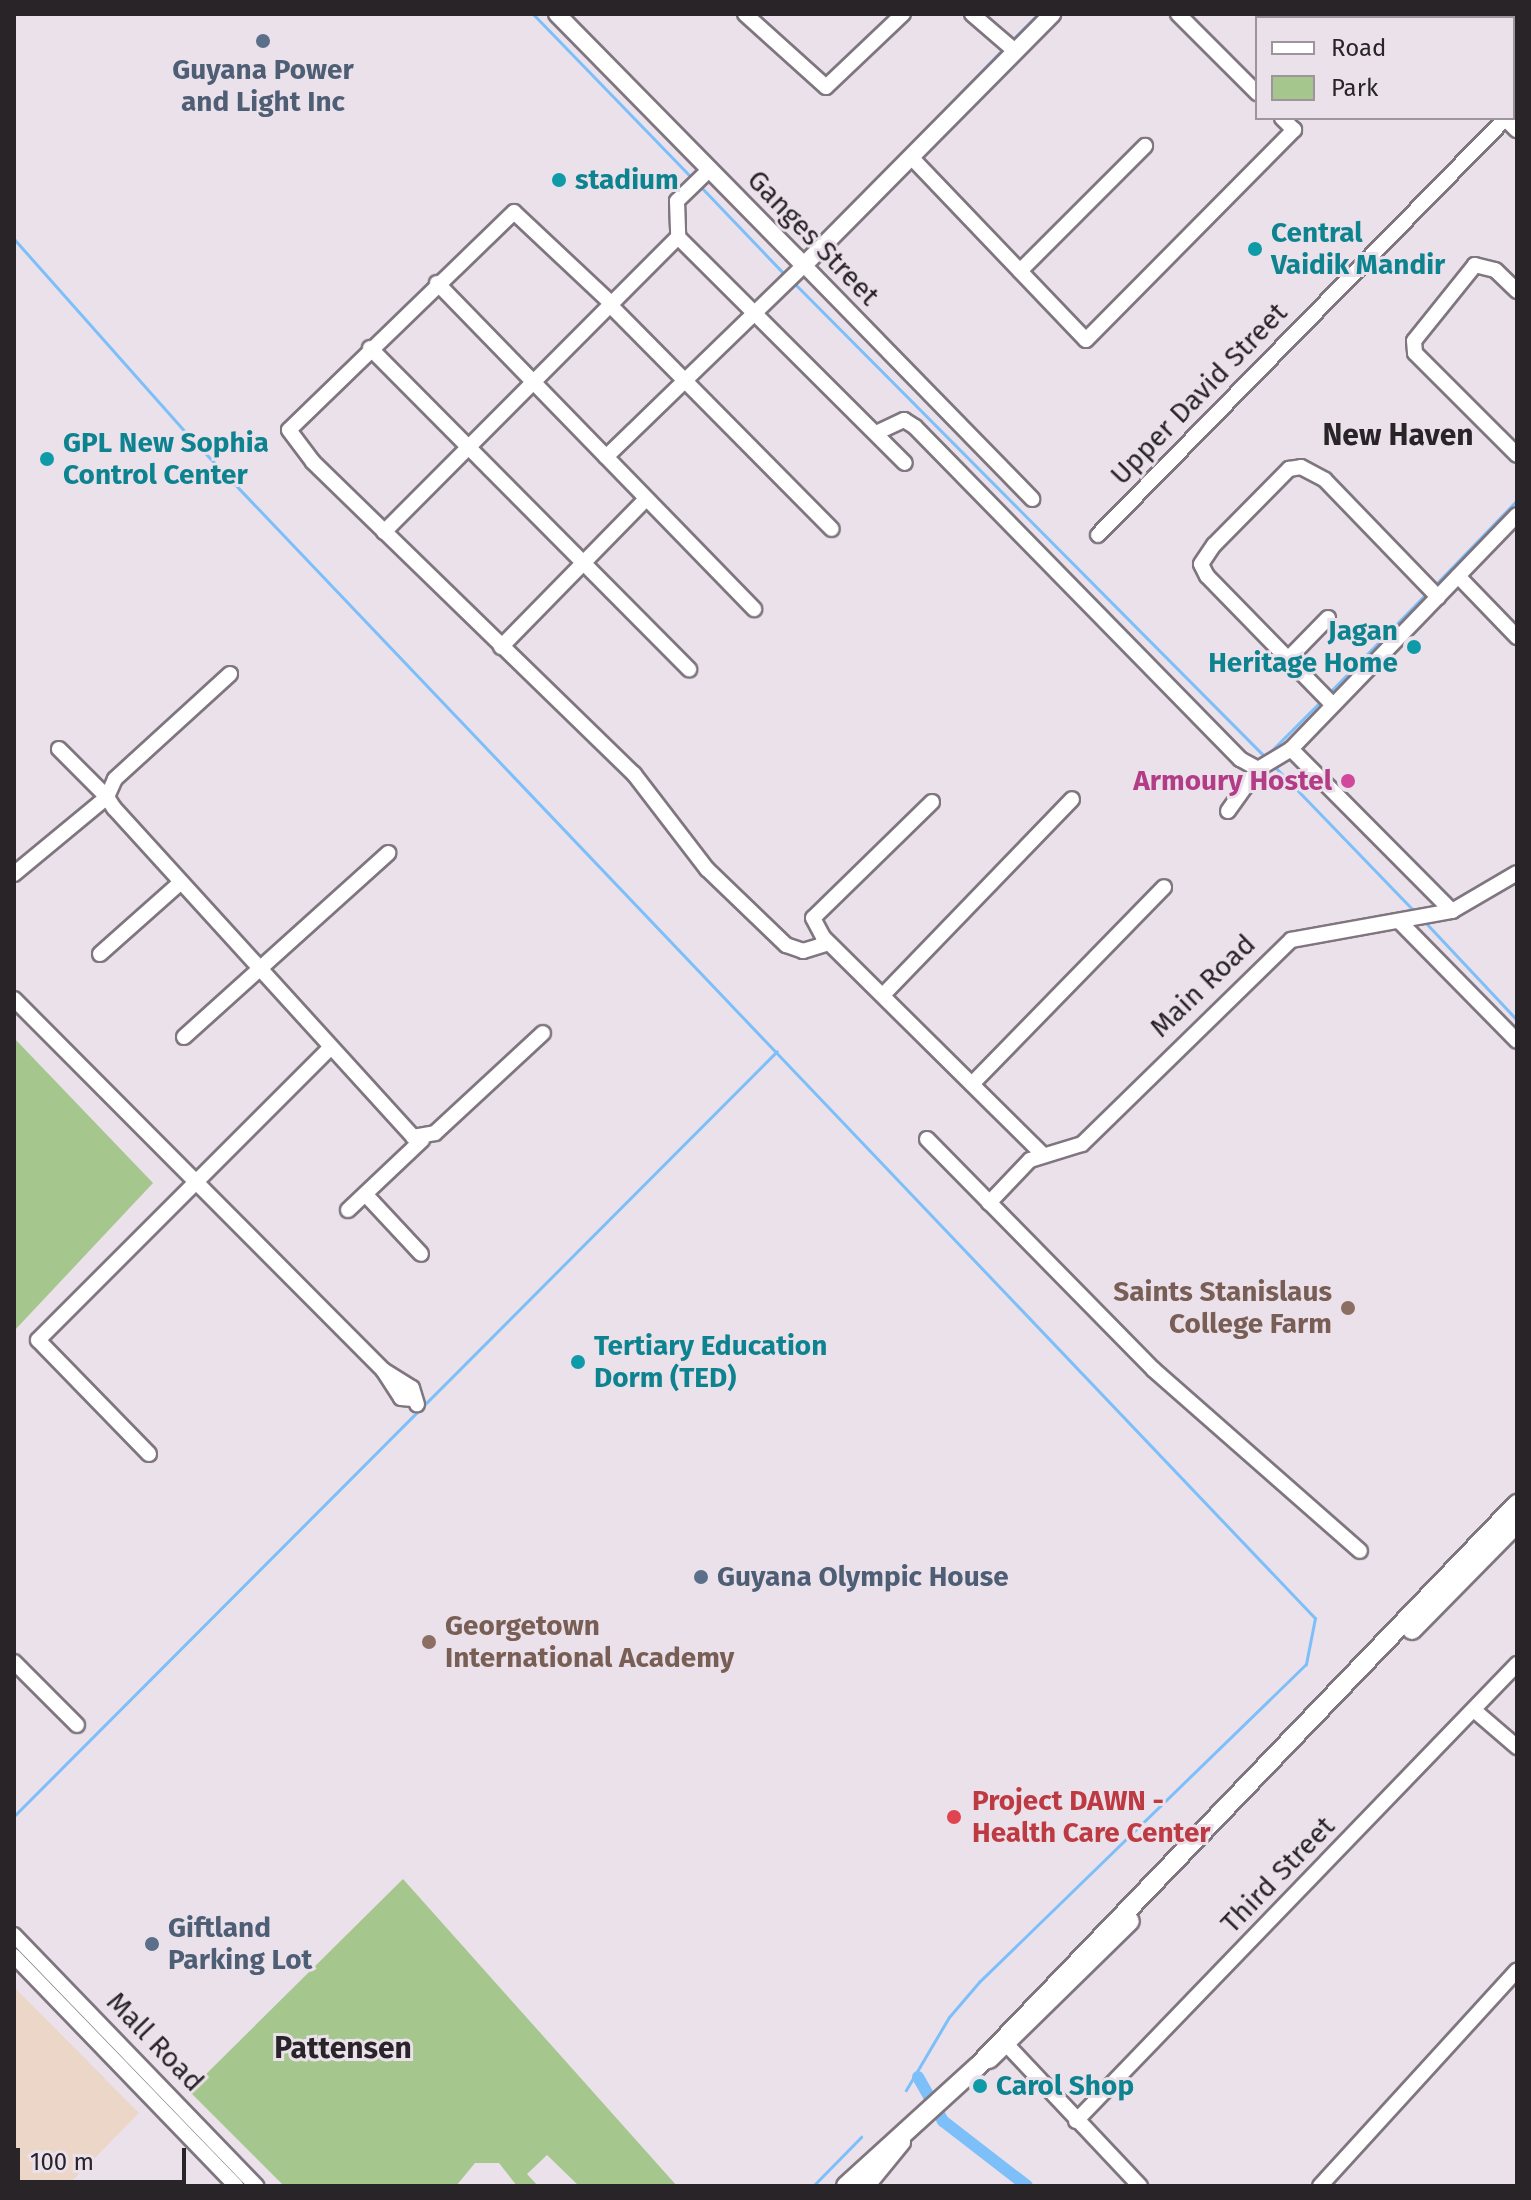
<!DOCTYPE html>
<html>
<head>
<meta charset="utf-8">
<style>
  body { margin:0 }
  #map { position:relative; width:1531px; height:2200px; overflow:hidden; background:#ebe1eb; font-family:"Fira Sans",sans-serif }
  div>[style] { position:absolute }
  .commercial>* { inset:0; background:#ebd6c8 }
  .green>* { inset:0; background:#a5c68d }
  .stream>* { height:3px; margin:-1.5px; padding:0 1.5px; transform-origin:1.5px; border-radius:1.5px; background:#7dbff8 }
  .canal>* { height:12px; margin:-6px; padding:0 6px; transform-origin:6px; border-radius:6px; background:#7dbff8 }
  .roads { filter:drop-shadow(2px 0 #7f767f) drop-shadow(-2px 0 #7f767f) drop-shadow(0 2px #7f767f) drop-shadow(0 -2px #7f767f) }
  .minor>* { height:14px; margin:-7px; padding:0 7px; transform-origin:7px; border-radius:7px; background:#fff }
  .tertiary>* { height:16px; margin:-8px; padding:0 8px; transform-origin:8px; border-radius:8px; background:#fff }
  .secondary>* { height:18px; margin:-9px; padding:0 9px; transform-origin:9px; border-radius:9px; background:#fff }
  .dots>* { width:22px; height:22px; translate:-50% -50%; box-sizing:border-box; border:4px solid #ebe1eb; border-radius:50% }
  span { translate:-50% -50%; white-space:nowrap; text-align:center; line-height:1.15; -webkit-text-stroke:6px #ebe1eb; paint-order:stroke }
  .service-label { font-size:28px; color:#4e5e75; font-weight:700 }
  .left { translate:0 -50%; text-align:left }
  .culture-label { font-size:28px; color:#0d838f; font-weight:700 }
  .right { translate:-100% -50%; text-align:right }
  .street-label { font-size:28px; color:#282428 }
  .hotel-label { font-size:28px; color:#b23c85; font-weight:700 }
  .education-label { font-size:28px; color:#785e54; font-weight:700 }
  .health-label { font-size:28px; color:#be3a42; font-weight:700 }
  .neighbourhood-label { font-size:30px; color:#282428; font-weight:700 }
  .frame { position:absolute; inset:0; border:16px solid #282428; pointer-events:none }
  .legend { position:absolute; left:1255px; top:16px; width:260px; height:104px; box-sizing:border-box; background:#ebe1eb; border:2px solid #9d959d; margin:0; padding:10px 14px; list-style:none; font-size:24px; color:#282428 }
  .legend li { display:flex; align-items:center; gap:16px; height:40px }
  .legend b { width:40px; border:2px solid #9d959d }
  .scale { position:absolute; left:16px; top:2148px; width:170px; height:36px; box-sizing:border-box; border:4px solid #282428; border-top:0; padding-left:10px; font-size:24px; line-height:28px; white-space:nowrap; color:#282428; -webkit-text-stroke:6px #ebe1eb; paint-order:stroke }
</style>
</head>
<body>
<div id="map">
  <div class="commercial">
    <div style="clip-path:polygon(14px 1987px,139px 2113px,67px 2186px,14px 2186px)"></div>
  </div>
  <div class="green">
    <div style="clip-path:polygon(14px 1038px,153px 1183px,14px 1331px)"></div>
    <div style="clip-path:polygon(403px 1879px,677px 2186px,579px 2186px,547px 2155px,527px 2174px,538px 2186px,517px 2186px,499px 2163px,475px 2163px,456px 2186px,284px 2186px,189px 2091px)"></div>
  </div>
  <div class="stream">
    <div style="left:533px;top:14px;width:228px;rotate:45.9deg"></div>
    <div style="left:1419px;top:14px;width:6px;rotate:45deg"></div>
    <div style="left:1012px;top:40px;width:37px;rotate:-45deg"></div>
    <div style="left:1513px;top:103px;width:6px;rotate:45deg"></div>
    <div style="left:700px;top:186px;width:124px;rotate:46.3deg"></div>
    <div style="left:842px;top:215px;width:233px;rotate:-45.9deg"></div>
    <div style="left:14px;top:239px;width:259px;rotate:48.4deg"></div>
    <div style="left:186px;top:433px;width:1637px;rotate:46.39deg"></div>
    <div style="left:1315px;top:1618px;width:47px;rotate:101.1deg"></div>
    <div style="left:1306px;top:1664px;width:456px;rotate:135.8deg"></div>
    <div style="left:979px;top:1982px;width:46px;rotate:130.6deg"></div>
    <div style="left:949px;top:2017px;width:85px;rotate:120.5deg"></div>
    <div style="left:792px;top:281px;width:672px;rotate:45.18deg"></div>
    <div style="left:1434px;top:586px;width:120px;rotate:-46deg"></div>
    <div style="left:1327px;top:695px;width:144px;rotate:-45.6deg"></div>
    <div style="left:1265px;top:757px;width:81px;rotate:-45deg"></div>
    <div style="left:1274px;top:766px;width:204px;rotate:46deg"></div>
    <div style="left:1424px;top:921px;width:136px;rotate:46.8deg"></div>
    <div style="left:14px;top:1816px;width:1080px;rotate:-45.07deg"></div>
    <div style="left:813px;top:2186px;width:69px;rotate:-45.6deg"></div>
  </div>
  <div class="canal">
    <div style="left:918px;top:2077px;width:51px;rotate:60.4deg"></div>
    <div style="left:943px;top:2121px;width:106px;rotate:37.7deg"></div>
  </div>
  <div class="roads">
    <div class="minor">
      <div style="left:745px;top:14px;width:109px;rotate:42deg"></div>
      <div style="left:826px;top:87px;width:106px;rotate:-43.5deg"></div>
      <div style="left:972px;top:14px;width:57px;rotate:40.7deg"></div>
      <div style="left:1178px;top:14px;width:112px;rotate:45deg"></div>
      <div style="left:911px;top:157px;width:253px;rotate:46.3deg"></div>
      <div style="left:1086px;top:340px;width:296px;rotate:-45.3deg"></div>
      <div style="left:1294px;top:130px;width:17px;rotate:-135deg"></div>
      <div style="left:710px;top:169px;width:46px;rotate:135.9deg"></div>
      <div style="left:677px;top:201px;width:36px;rotate:88deg"></div>
      <div style="left:678px;top:237px;width:320px;rotate:44.9deg"></div>
      <div style="left:1020px;top:271px;width:177px;rotate:-45deg"></div>
      <div style="left:437px;top:283px;width:455px;rotate:45.8deg"></div>
      <div style="left:1517px;top:291px;width:30px;rotate:-136deg"></div>
      <div style="left:1495px;top:270px;width:21px;rotate:-166deg"></div>
      <div style="left:1475px;top:265px;width:97px;rotate:128.8deg"></div>
      <div style="left:1414px;top:341px;width:12px;rotate:85deg"></div>
      <div style="left:1415px;top:353px;width:144px;rotate:45deg"></div>
      <div style="left:612px;top:304px;width:134px;rotate:-136.8deg"></div>
      <div style="left:514px;top:212px;width:313px;rotate:135.9deg"></div>
      <div style="left:289px;top:430px;width:40px;rotate:53deg"></div>
      <div style="left:313px;top:462px;width:448px;rotate:44.2deg"></div>
      <div style="left:634px;top:774px;width:120px;rotate:52.5deg"></div>
      <div style="left:707px;top:869px;width:110px;rotate:43.9deg"></div>
      <div style="left:786px;top:945px;width:18px;rotate:19deg"></div>
      <div style="left:803px;top:951px;width:27px;rotate:-17deg"></div>
      <div style="left:610px;top:305px;width:315px;rotate:45.3deg"></div>
      <div style="left:370px;top:348px;width:453px;rotate:45.2deg"></div>
      <div style="left:876px;top:433px;width:31px;rotate:-25deg"></div>
      <div style="left:904px;top:420px;width:13px;rotate:32deg"></div>
      <div style="left:915px;top:427px;width:465px;rotate:45.6deg"></div>
      <div style="left:1240px;top:759px;width:21px;rotate:29deg"></div>
      <div style="left:1258px;top:769px;width:39px;rotate:-31deg"></div>
      <div style="left:1291px;top:749px;width:325px;rotate:-46deg"></div>
      <div style="left:606px;top:457px;width:276px;rotate:-44.1deg"></div>
      <div style="left:804px;top:265px;width:327px;rotate:45.7deg"></div>
      <div style="left:384px;top:532px;width:416px;rotate:-45.1deg"></div>
      <div style="left:1098px;top:535px;width:583px;rotate:-45.63deg"></div>
      <div style="left:1458px;top:576px;width:85px;rotate:46deg"></div>
      <div style="left:501px;top:647px;width:207px;rotate:-45.6deg"></div>
      <div style="left:1289px;top:658px;width:56px;rotate:-45.7deg"></div>
      <div style="left:230px;top:674px;width:156px;rotate:137.6deg"></div>
      <div style="left:115px;top:779px;width:20px;rotate:114deg"></div>
      <div style="left:107px;top:797px;width:13px;rotate:58deg"></div>
      <div style="left:114px;top:808px;width:445px;rotate:47.7deg"></div>
      <div style="left:413px;top:1137px;width:22px;rotate:-10deg"></div>
      <div style="left:435px;top:1133px;width:147px;rotate:-42.8deg"></div>
      <div style="left:1332px;top:704px;width:179px;rotate:-134.3deg"></div>
      <div style="left:1207px;top:576px;width:13px;rotate:-117deg"></div>
      <div style="left:1201px;top:564px;width:23px;rotate:-56deg"></div>
      <div style="left:1214px;top:545px;width:107px;rotate:-45.4deg"></div>
      <div style="left:1289px;top:469px;width:12px;rotate:-9deg"></div>
      <div style="left:1301px;top:467px;width:27px;rotate:28deg"></div>
      <div style="left:1325px;top:480px;width:163px;rotate:46deg"></div>
      <div style="left:1291px;top:749px;width:228px;rotate:45.2deg"></div>
      <div style="left:932px;top:802px;width:166px;rotate:135.7deg"></div>
      <div style="left:813px;top:918px;width:21px;rotate:62deg"></div>
      <div style="left:823px;top:937px;width:308px;rotate:44.7deg"></div>
      <div style="left:1228px;top:811px;width:52px;rotate:-54.5deg"></div>
      <div style="left:14px;top:874px;width:121px;rotate:-39.6deg"></div>
      <div style="left:107px;top:797px;width:68px;rotate:-135deg"></div>
      <div style="left:1401px;top:923px;width:165px;rotate:45.5deg"></div>
      <div style="left:100px;top:954px;width:108px;rotate:-41.6deg"></div>
      <div style="left:883px;top:995px;width:272px;rotate:-46deg"></div>
      <div style="left:14px;top:999px;width:523px;rotate:45.15deg"></div>
      <div style="left:383px;top:1370px;width:34px;rotate:32deg"></div>
      <div style="left:412px;top:1388px;width:17px;rotate:73deg"></div>
      <div style="left:184px;top:1037px;width:275px;rotate:-42deg"></div>
      <div style="left:972px;top:1084px;width:275px;rotate:-45.7deg"></div>
      <div style="left:927px;top:1139px;width:324px;rotate:45.5deg"></div>
      <div style="left:1154px;top:1370px;width:274px;rotate:41.3deg"></div>
      <div style="left:367px;top:1196px;width:79px;rotate:47deg"></div>
      <div style="left:989px;top:1203px;width:59px;rotate:-46.4deg"></div>
      <div style="left:1030px;top:1160px;width:54px;rotate:-17.1deg"></div>
      <div style="left:1082px;top:1144px;width:292px;rotate:-44.3deg"></div>
      <div style="left:1291px;top:940px;width:164px;rotate:-10.2deg"></div>
      <div style="left:1452px;top:911px;width:75px;rotate:-30.3deg"></div>
      <div style="left:348px;top:1210px;width:102px;rotate:-43.4deg"></div>
      <div style="left:383px;top:1370px;width:33px;rotate:57deg"></div>
      <div style="left:401px;top:1398px;width:12px;rotate:5deg"></div>
      <div style="left:149px;top:1454px;width:159px;rotate:-134.2deg"></div>
      <div style="left:38px;top:1340px;width:412px;rotate:-45deg"></div>
      <div style="left:14px;top:1662px;width:89px;rotate:45deg"></div>
      <div style="left:1474px;top:1710px;width:57px;rotate:40.7deg"></div>
      <div style="left:14px;top:1935px;width:349px;rotate:46deg"></div>
      <div style="left:14px;top:1956px;width:320px;rotate:46deg"></div>
      <div style="left:1009px;top:2047px;width:191px;rotate:46.7deg"></div>
      <div style="left:1076px;top:2121px;width:635px;rotate:-46.02deg"></div>
      <div style="left:1320px;top:2186px;width:292px;rotate:-47.6deg"></div>
    </div>
    <div class="tertiary">
      <div style="left:557px;top:14px;width:352px;rotate:45.5deg"></div>
      <div style="left:804px;top:265px;width:353px;rotate:-45.3deg"></div>
      <div style="left:1399px;top:14px;width:6px;rotate:45deg"></div>
      <div style="left:1482px;top:14px;width:6px;rotate:45deg"></div>
      <div style="left:1513px;top:47px;width:6px;rotate:45deg"></div>
      <div style="left:1506px;top:118px;width:16px;rotate:45deg"></div>
    </div>
    <div class="secondary">
      <div style="left:1412px;top:1630px;width:150px;rotate:-45.5deg"></div>
      <div style="left:989px;top:2059px;width:197px;rotate:-44.4deg"></div>
      <div style="left:846px;top:2186px;width:178px;rotate:-42.3deg"></div>
      <div style="left:978px;top:2066px;width:779px;rotate:-46.2deg"></div>
      <div style="left:865px;top:2186px;width:57px;rotate:-50.7deg"></div>
    </div>
  </div>
  <div class="dots">
    <div style="left:263px;top:41px;background:#5c6f8a"></div>
    <div style="left:559px;top:180px;background:#0f9aa8"></div>
    <div style="left:1255px;top:249px;background:#0f9aa8"></div>
    <div style="left:47px;top:459px;background:#0f9aa8"></div>
    <div style="left:1414px;top:647px;background:#0f9aa8"></div>
    <div style="left:1348px;top:781px;background:#d1479c"></div>
    <div style="left:1348px;top:1308px;background:#8d6e63"></div>
    <div style="left:578px;top:1362px;background:#0f9aa8"></div>
    <div style="left:701px;top:1577px;background:#5c6f8a"></div>
    <div style="left:429px;top:1642px;background:#8d6e63"></div>
    <div style="left:954px;top:1817px;background:#e0444e"></div>
    <div style="left:152px;top:1944px;background:#5c6f8a"></div>
    <div style="left:980px;top:2086px;background:#0f9aa8"></div>
  </div>
  <div class="service-label">
    <span style="left:263px;top:86px">Guyana Power<br>and Light Inc</span>
    <span class="left" style="left:717px;top:1577px">Guyana Olympic House</span>
    <span class="left" style="left:168px;top:1944px">Giftland<br>Parking Lot</span>
  </div>
  <div class="culture-label">
    <span class="left" style="left:575px;top:180px">stadium</span>
    <span class="left" style="left:1271px;top:249px">Central<br>Vaidik Mandir</span>
    <span class="left" style="left:63px;top:459px">GPL New Sophia<br>Control Center</span>
    <span class="right" style="left:1398px;top:647px">Jagan<br>Heritage Home</span>
    <span class="left" style="left:594px;top:1362px">Tertiary Education<br>Dorm (TED)</span>
    <span class="left" style="left:996px;top:2086px">Carol Shop</span>
  </div>
  <div class="street-label">
    <span style="left:813px;top:238px;rotate:46deg">Ganges Street</span>
    <span style="left:1199px;top:394px;rotate:-46deg">Upper David Street</span>
    <span style="left:1203px;top:986px;rotate:-44deg">Main Road</span>
    <span style="left:1278px;top:1875px;rotate:-46deg">Third Street</span>
    <span style="left:155px;top:2042px;rotate:46deg">Mall Road</span>
  </div>
  <div class="hotel-label">
    <span class="right" style="left:1332px;top:781px">Armoury Hostel</span>
  </div>
  <div class="education-label">
    <span class="right" style="left:1332px;top:1308px">Saints Stanislaus<br>College Farm</span>
    <span class="left" style="left:445px;top:1642px">Georgetown<br>International Academy</span>
  </div>
  <div class="health-label">
    <span class="left" style="left:972px;top:1817px">Project DAWN -<br>Health Care Center</span>
  </div>
  <div class="neighbourhood-label">
    <span style="left:1398px;top:435px">New Haven</span>
    <span style="left:343px;top:2048px">Pattensen</span>
  </div>
  <div class="frame"></div>
  <ul class="legend">
  <li><b style="height:10px;background:#fff"></b>Road</li>
  <li><b style="height:22px;background:#a5c68d"></b>Park</li>
  </ul>
  <div class="scale">100 m</div>
</div>
</body>
</html>
